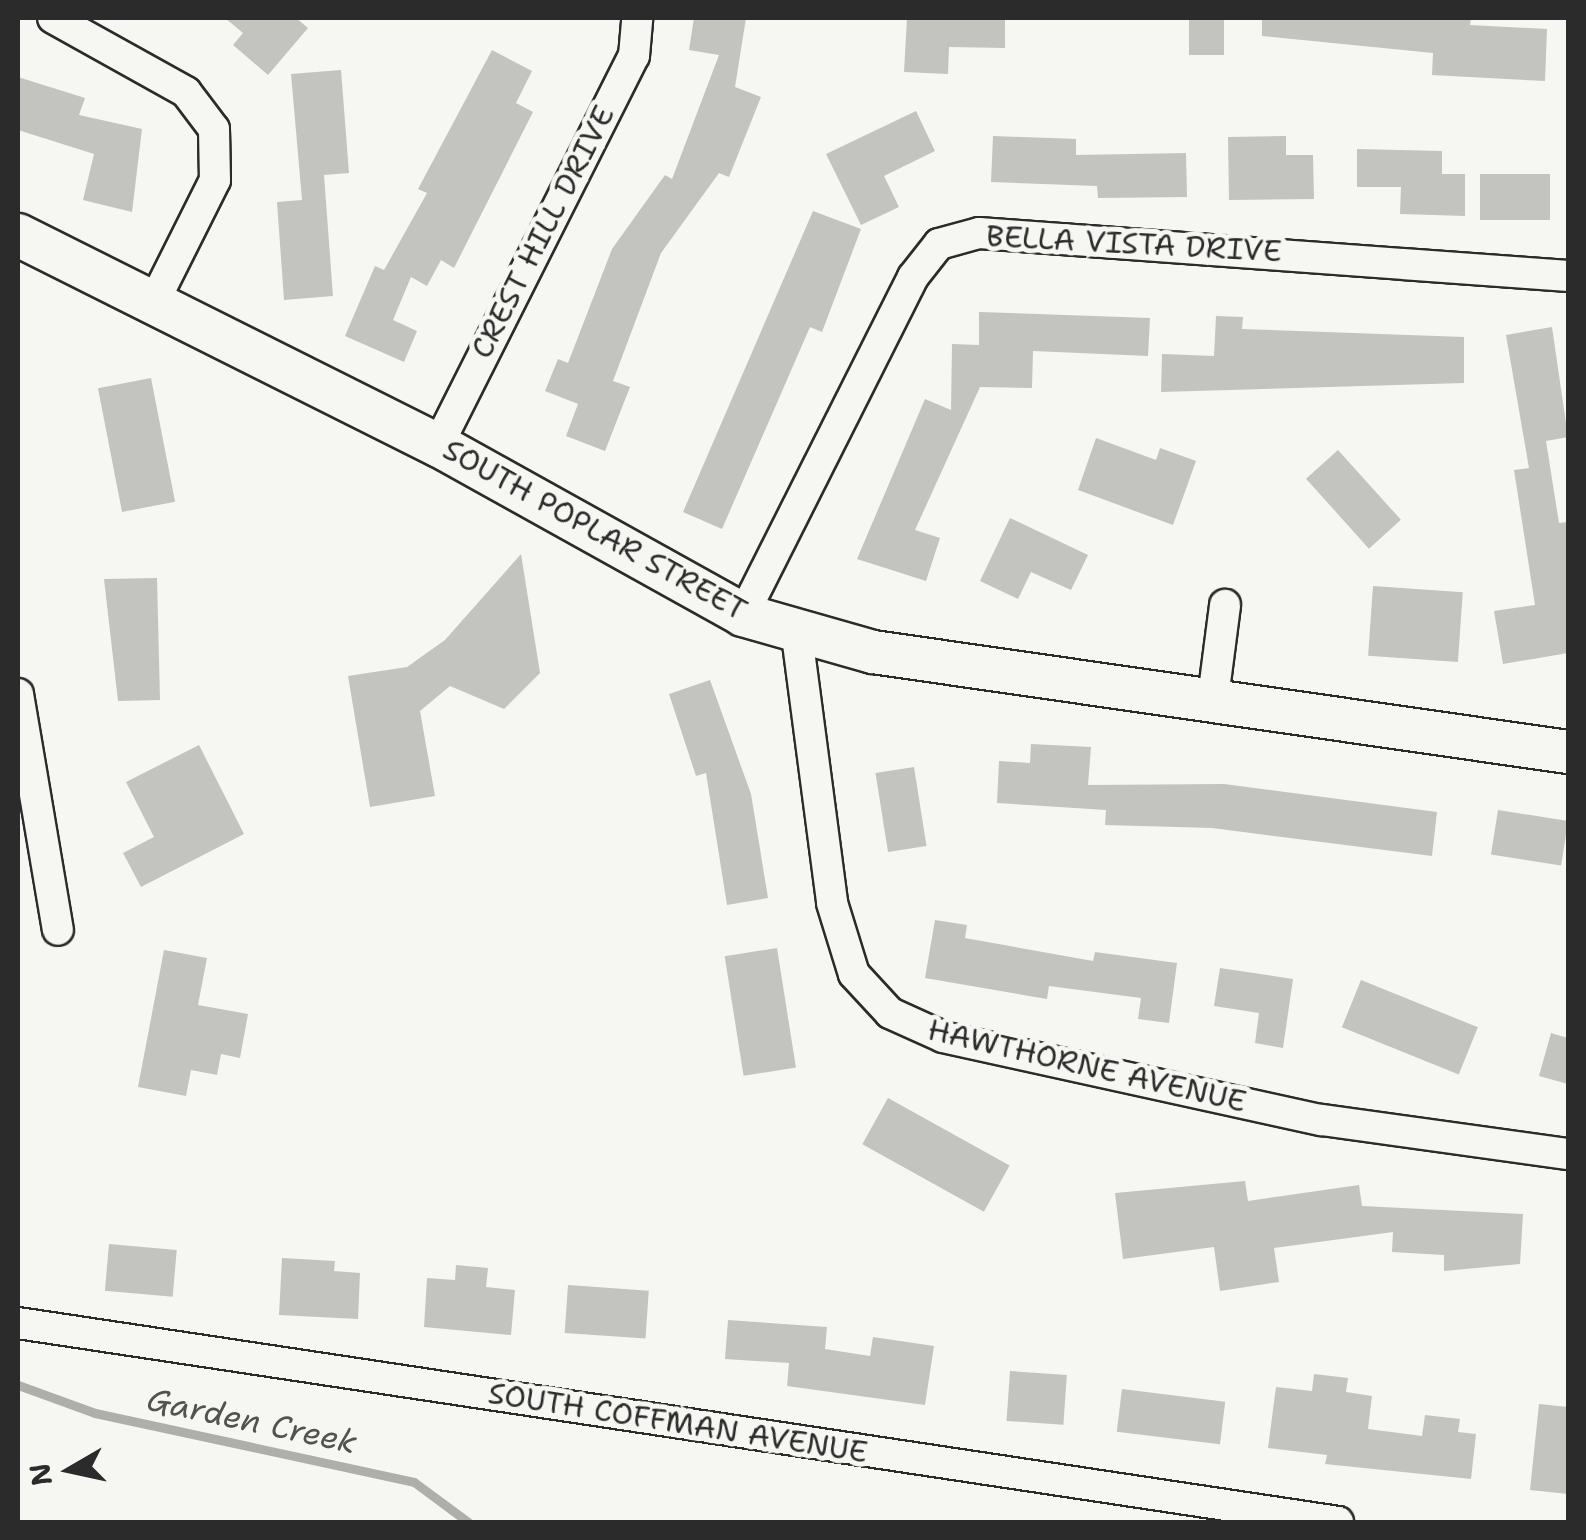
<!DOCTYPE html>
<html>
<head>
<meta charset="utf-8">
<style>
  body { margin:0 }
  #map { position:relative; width:1586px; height:1540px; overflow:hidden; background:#f6f6f2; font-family:"Shantell Sans",sans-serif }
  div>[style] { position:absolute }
  .stream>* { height:9px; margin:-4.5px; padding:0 4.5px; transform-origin:4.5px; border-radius:4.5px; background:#aeaeab }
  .building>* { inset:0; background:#c3c3c0; transform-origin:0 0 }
  .roads { filter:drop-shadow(2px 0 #2b2b2b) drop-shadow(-2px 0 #2b2b2b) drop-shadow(0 2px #2b2b2b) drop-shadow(0 -2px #2b2b2b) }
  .street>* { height:30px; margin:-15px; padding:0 15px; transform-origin:15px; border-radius:15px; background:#f6f6f2 }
  .secondary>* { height:42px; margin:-21px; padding:0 21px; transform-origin:21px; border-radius:21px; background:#f6f6f2 }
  span { translate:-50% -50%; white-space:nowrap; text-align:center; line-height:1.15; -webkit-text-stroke:10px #f6f6f2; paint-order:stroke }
  .street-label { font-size:30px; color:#2b2b2b }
  .water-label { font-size:32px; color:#525251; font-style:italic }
  .frame { position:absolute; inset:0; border:20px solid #2b2b2b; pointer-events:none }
  .north { position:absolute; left:20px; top:1420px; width:100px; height:100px; -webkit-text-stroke:8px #f6f6f2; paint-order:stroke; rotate:261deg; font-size:28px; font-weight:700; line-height:40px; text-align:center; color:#2b2b2b }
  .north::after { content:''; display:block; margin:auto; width:35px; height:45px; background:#2b2b2b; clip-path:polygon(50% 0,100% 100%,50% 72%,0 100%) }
</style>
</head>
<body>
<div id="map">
  <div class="stream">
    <div style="left:18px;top:1385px;width:82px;rotate:20deg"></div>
    <div style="left:95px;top:1413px;width:326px;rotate:12.2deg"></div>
    <div style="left:414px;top:1482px;width:67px;rotate:36.5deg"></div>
  </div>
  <div class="building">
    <div style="clip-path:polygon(225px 18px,296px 18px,308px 28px,268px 75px,233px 45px,243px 33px)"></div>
    <div style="clip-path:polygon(694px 18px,746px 18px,735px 87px,761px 97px,729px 177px,719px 173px,661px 253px,613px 381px,630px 387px,605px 451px,566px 436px,578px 404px,545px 391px,558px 359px,568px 363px,612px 249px,665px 175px,672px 179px,719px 55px,689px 50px)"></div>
    <div style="clip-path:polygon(907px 18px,1005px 18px,1005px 48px,949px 47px,948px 74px,904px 72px)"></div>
    <div style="left:1189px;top:18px;width:35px;height:37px"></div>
    <div style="clip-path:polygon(1262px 18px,1471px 18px,1470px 25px,1547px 29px,1545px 81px,1432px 75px,1433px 53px,1262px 36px)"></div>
    <div style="clip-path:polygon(492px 50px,532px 71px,516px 103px,533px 112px,454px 268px,441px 260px,427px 286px,411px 277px,393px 320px,417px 331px,404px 362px,345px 336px,375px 266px,384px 270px,427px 193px,418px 189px)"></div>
    <div style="clip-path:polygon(341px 70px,349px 173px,324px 175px,333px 296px,284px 300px,277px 202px,302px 200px,291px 74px)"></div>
    <div style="clip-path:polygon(18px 77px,85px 98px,79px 115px,142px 129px,132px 212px,83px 200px,94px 154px,18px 130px)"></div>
    <div style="clip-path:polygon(916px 111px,935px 151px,884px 176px,899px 207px,861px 225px,826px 154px)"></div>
    <div style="clip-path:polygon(993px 136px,1076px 139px,1076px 155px,1186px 153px,1187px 197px,1098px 198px,1097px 186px,991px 182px)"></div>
    <div style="clip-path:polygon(1286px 136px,1286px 155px,1313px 155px,1314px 199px,1229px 200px,1228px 137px)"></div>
    <div style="clip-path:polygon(1357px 149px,1442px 151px,1442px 174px,1465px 174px,1465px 216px,1400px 214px,1401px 187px,1357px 187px)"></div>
    <div style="left:1480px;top:174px;width:70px;height:46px"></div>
    <div style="clip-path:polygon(813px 211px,861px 229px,822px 332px,810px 327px,722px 529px,683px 512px)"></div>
    <div style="clip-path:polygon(979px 312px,1150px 318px,1148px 356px,1033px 351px,1032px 388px,980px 387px,915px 530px,940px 538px,926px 581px,857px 559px,925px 399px,951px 410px,952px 344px,979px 345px)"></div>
    <div style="clip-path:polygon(1216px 316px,1243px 317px,1242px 329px,1464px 337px,1464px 383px,1161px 392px,1162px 354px,1214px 356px)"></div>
    <div style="clip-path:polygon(1552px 327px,1568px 437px,1546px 441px,1559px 523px,1568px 522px,1568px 653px,1503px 664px,1494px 611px,1535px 605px,1514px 470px,1529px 468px,1506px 335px)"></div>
    <div style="left:151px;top:378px;width:126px;height:54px;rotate:79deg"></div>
    <div style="clip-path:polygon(1096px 438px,1156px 460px,1160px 448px,1196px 461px,1173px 525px,1078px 490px)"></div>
    <div style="left:1338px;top:450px;width:94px;height:43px;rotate:48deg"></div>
    <div style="clip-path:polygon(1010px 518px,1088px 555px,1071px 590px,1031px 572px,1018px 599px,980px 581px)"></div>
    <div style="clip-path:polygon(521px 554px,540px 673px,504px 709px,450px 686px,420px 711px,435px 796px,370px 807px,348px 676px,407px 667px,445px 640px)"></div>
    <div style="clip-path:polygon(157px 578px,160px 700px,118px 701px,104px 579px)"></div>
    <div style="left:1373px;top:586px;width:90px;height:70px;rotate:4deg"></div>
    <div style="clip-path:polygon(710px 680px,751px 794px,768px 898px,727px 905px,706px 773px,696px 776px,669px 694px)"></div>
    <div style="clip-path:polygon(1031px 744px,1091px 747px,1088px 785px,1224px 784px,1437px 812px,1432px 856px,1212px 828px,1105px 825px,1106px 810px,997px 803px,999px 761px,1030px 763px)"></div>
    <div style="clip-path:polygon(199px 745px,244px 834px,141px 887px,123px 853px,154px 837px,126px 782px)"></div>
    <div style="left:914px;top:767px;width:80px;height:39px;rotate:81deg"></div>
    <div style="left:1498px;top:810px;width:71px;height:45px;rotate:9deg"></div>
    <div style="clip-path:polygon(935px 920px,967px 925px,965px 938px,1093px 961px,1095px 952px,1177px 963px,1169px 1023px,1138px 1019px,1141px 998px,1049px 986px,1047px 999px,925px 978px)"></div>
    <div style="left:777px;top:948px;width:121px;height:53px;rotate:81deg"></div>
    <div style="clip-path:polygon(164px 950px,207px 958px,198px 1005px,248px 1014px,240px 1058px,221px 1054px,217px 1075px,191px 1070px,186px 1096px,138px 1087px)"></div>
    <div style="clip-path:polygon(1220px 968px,1293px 979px,1283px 1048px,1255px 1043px,1259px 1013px,1214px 1006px)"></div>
    <div style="left:1361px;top:980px;width:126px;height:51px;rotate:22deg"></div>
    <div style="clip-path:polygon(1551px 1033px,1568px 1038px,1568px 1084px,1539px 1076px)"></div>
    <div style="left:888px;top:1098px;width:139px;height:53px;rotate:29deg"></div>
    <div style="clip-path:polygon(1245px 1181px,1248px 1201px,1359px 1185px,1362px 1206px,1523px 1214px,1520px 1264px,1444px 1271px,1444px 1255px,1392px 1252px,1393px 1232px,1274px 1248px,1279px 1282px,1220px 1291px,1214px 1247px,1123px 1259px,1115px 1193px)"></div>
    <div style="left:109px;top:1244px;width:68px;height:47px;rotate:5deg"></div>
    <div style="clip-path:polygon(282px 1258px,335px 1261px,334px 1271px,360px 1273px,358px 1319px,279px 1315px)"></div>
    <div style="clip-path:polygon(456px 1265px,488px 1268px,486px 1287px,515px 1290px,511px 1335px,424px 1327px,427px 1278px,455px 1280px)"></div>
    <div style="left:568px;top:1285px;width:81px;height:48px;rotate:4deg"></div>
    <div style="clip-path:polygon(728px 1320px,827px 1327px,825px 1349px,870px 1356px,873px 1337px,934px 1346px,925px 1405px,787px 1386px,789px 1363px,725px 1359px)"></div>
    <div style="left:1010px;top:1371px;width:57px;height:50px;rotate:4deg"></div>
    <div style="clip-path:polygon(1314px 1374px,1348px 1378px,1346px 1392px,1372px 1396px,1368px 1429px,1422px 1436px,1425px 1415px,1460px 1419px,1458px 1432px,1476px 1434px,1471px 1479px,1325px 1464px,1327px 1455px,1268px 1448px,1276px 1387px,1312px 1391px)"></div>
    <div style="left:1122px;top:1389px;width:104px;height:43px;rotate:7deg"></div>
    <div style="clip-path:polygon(1539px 1404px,1568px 1407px,1568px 1494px,1530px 1490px)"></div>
  </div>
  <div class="roads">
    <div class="street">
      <div style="left:53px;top:18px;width:152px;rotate:29.1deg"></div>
      <div style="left:186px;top:92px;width:46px;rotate:52.9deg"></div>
      <div style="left:214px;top:129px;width:51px;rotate:88.9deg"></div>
      <div style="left:215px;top:180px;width:136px;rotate:116.6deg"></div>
      <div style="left:438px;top:445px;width:436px;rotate:-63.3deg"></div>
      <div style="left:634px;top:56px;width:38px;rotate:-85deg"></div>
      <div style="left:743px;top:615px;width:378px;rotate:-63.3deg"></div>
      <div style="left:913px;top:277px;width:42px;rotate:-51.8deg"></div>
      <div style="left:939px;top:244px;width:41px;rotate:-15.4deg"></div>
      <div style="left:979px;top:233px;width:591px;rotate:4.18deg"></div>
      <div style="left:796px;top:628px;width:277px;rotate:82.5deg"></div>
      <div style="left:832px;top:903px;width:74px;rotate:72.8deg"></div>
      <div style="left:854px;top:974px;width:53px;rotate:47.3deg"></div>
      <div style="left:890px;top:1013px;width:58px;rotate:24.4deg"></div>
      <div style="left:943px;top:1037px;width:388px;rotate:12.4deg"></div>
      <div style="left:1322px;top:1120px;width:248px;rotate:7.9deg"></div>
      <div style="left:18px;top:694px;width:239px;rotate:80.4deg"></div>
      <div style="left:1213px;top:698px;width:94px;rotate:-82.6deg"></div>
      <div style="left:18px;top:1323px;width:1335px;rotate:8.57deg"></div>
    </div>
    <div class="secondary">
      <div style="left:18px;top:235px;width:470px;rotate:26.6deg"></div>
      <div style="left:438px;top:445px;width:349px;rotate:29.1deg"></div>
      <div style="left:743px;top:615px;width:135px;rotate:15.9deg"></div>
      <div style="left:873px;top:652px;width:702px;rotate:8.19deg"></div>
    </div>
  </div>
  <div class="street-label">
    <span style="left:543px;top:232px;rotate:-63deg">CREST HILL DRIVE</span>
    <span style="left:1134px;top:244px;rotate:3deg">BELLA VISTA DRIVE</span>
    <span style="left:595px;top:530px;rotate:29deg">SOUTH POPLAR STREET</span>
    <span style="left:1087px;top:1066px;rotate:13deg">HAWTHORNE AVENUE</span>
    <span style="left:678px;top:1423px;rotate:9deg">SOUTH COFFMAN AVENUE</span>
  </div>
  <div class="water-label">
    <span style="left:252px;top:1421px;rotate:12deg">Garden Creek</span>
  </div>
  <div class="frame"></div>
  <div class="north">N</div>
</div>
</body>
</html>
